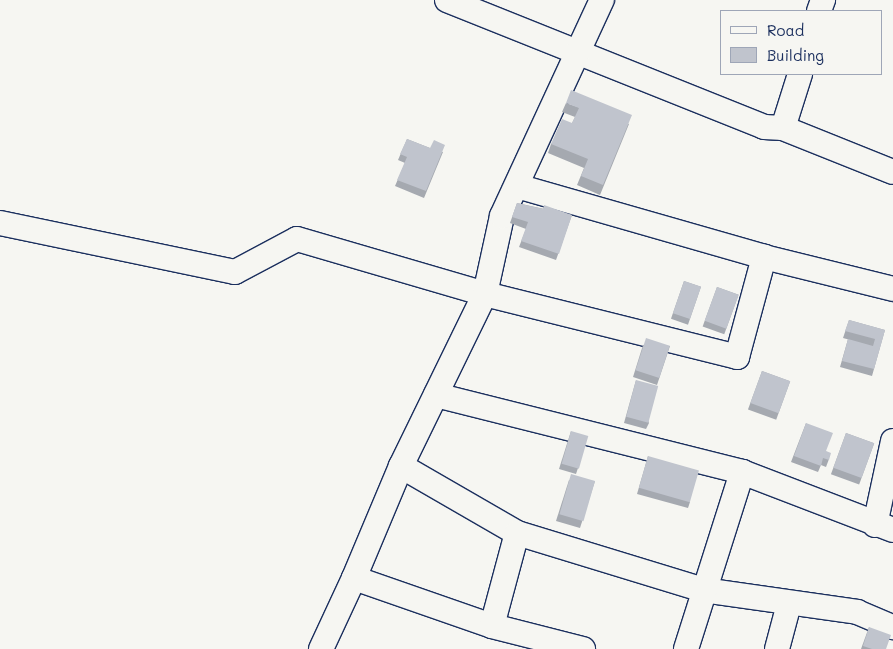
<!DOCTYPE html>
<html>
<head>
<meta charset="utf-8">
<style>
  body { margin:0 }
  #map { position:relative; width:893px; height:649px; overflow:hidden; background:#f6f6f2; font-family:Mali,sans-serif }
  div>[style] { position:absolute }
  .roads { filter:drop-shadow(1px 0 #1b2f5e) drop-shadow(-1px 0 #1b2f5e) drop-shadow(0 1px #1b2f5e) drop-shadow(0 -1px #1b2f5e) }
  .minor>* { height:24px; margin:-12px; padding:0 12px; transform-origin:12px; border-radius:12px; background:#f6f6f2 }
  .wall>* { inset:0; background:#a5a9b0; transform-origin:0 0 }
  .building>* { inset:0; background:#c0c4cd; transform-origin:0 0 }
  span { translate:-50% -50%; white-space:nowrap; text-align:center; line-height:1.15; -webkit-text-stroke:4px #f6f6f2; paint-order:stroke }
  .legend { position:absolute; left:720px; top:10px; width:162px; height:65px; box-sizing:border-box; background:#f6f6f2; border:1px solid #9ea6b7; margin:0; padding:6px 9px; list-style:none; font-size:15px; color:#1b2f5e }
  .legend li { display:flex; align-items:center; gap:10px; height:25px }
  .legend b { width:25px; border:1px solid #9ea6b7 }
</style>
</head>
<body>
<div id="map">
  <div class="roads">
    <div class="minor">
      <div style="left:447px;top:0;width:341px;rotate:21.8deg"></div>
      <div style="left:764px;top:127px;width:19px;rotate:3deg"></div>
      <div style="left:783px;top:128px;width:118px;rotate:21.8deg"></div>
      <div style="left:819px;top:11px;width:12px;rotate:-70deg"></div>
      <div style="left:783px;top:128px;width:57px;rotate:-72.5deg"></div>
      <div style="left:517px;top:186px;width:257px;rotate:16deg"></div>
      <div style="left:764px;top:257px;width:133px;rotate:13.9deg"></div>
      <div style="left:0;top:223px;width:240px;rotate:11.8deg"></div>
      <div style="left:235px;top:272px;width:70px;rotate:-28deg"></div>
      <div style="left:297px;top:239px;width:196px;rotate:16.3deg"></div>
      <div style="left:485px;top:294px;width:260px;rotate:14deg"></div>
      <div style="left:737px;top:357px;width:104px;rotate:-74.9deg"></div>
      <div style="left:436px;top:395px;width:316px;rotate:14.1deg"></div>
      <div style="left:742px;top:472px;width:162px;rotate:21deg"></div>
      <div style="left:401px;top:466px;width:134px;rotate:30deg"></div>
      <div style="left:517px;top:533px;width:195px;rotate:17deg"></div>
      <div style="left:703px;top:590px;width:156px;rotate:8.1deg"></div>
      <div style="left:857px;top:612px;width:39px;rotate:23deg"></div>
      <div style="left:875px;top:525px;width:86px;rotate:-77.9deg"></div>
      <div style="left:354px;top:578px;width:146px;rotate:19.2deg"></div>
      <div style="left:492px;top:626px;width:94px;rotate:14.2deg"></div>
      <div style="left:492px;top:626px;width:96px;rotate:-75deg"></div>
      <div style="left:321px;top:649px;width:78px;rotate:-65.1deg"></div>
      <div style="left:354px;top:578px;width:121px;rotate:-67.2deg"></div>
      <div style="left:401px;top:466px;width:191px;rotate:-64deg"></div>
      <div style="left:485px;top:294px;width:80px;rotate:-77.7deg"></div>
      <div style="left:502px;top:216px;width:238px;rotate:-65.2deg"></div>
      <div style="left:686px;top:649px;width:186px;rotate:-72.4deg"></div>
      <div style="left:777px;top:649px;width:47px;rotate:-75.1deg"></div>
    </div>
  </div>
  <div class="wall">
    <div style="clip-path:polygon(566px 103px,629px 124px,600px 195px,577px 185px,584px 168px,548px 153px,551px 144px,572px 123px,575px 117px,562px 112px)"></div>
    <div style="clip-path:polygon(407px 139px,430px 148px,443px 152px,424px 198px,395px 186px,405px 163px,398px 160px)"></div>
    <div style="clip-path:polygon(517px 203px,572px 215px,556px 260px,519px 247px,526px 229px,510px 223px)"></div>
    <div style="left:684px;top:281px;width:18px;height:40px;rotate:19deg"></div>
    <div style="left:717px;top:287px;width:23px;height:42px;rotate:20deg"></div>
    <div style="clip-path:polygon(849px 320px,885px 330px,872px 376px,840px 367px,848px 339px,872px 346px,843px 338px)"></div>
    <div style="clip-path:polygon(643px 345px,670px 346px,657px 385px,633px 377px)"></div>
    <div style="left:762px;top:371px;width:30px;height:41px;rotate:20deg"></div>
    <div style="clip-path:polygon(636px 380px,649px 423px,646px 429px,624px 423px)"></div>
    <div style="clip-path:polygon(806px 423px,826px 451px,829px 459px,826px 467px,821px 465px,818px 472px,791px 462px)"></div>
    <div style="clip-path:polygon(571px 431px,578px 468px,576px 474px,559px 469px)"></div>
    <div style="left:846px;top:433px;width:30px;height:44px;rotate:20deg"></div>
    <div style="clip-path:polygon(648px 456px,690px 502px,688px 508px,637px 494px)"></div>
    <div style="clip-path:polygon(569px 480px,595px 481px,580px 528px,556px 521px)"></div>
    <div style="clip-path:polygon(869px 627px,886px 649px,861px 649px)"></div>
  </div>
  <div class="building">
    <div style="clip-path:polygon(571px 90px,632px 115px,603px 185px,581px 176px,588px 159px,551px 144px,562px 119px,572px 123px,579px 108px,566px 103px)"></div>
    <div style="clip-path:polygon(407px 139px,430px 148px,434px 140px,445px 145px,426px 191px,397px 180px,407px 157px,400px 154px)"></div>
    <div style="clip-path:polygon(517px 203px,543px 209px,544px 205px,572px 215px,559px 254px,521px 241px,528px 222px,512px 217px)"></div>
    <div style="left:684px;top:281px;width:18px;height:34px;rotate:19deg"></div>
    <div style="left:717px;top:287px;width:23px;height:36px;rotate:20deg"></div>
    <div style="clip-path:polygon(849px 320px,885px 330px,874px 369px,842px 361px,848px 339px,873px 346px,875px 339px,845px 331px)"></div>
    <div style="left:646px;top:338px;width:25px;height:34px;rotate:18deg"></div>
    <div style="left:762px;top:371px;width:30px;height:34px;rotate:20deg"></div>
    <div style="left:636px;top:380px;width:23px;height:38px;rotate:15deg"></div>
    <div style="clip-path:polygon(806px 423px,833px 433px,826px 451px,831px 453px,829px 460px,823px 458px,821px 466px,794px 456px)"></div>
    <div style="left:571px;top:431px;width:18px;height:34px;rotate:16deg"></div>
    <div style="left:846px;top:433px;width:30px;height:37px;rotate:20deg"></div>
    <div style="left:648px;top:456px;width:53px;height:33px;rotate:16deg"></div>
    <div style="left:571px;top:474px;width:25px;height:42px;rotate:16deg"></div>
    <div style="clip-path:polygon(869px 627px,891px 635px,886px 649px,872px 649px,863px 646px)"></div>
  </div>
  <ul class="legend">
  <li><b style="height:6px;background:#f6f6f2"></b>Road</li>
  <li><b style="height:14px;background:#c0c4cd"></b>Building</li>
  </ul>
</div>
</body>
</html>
